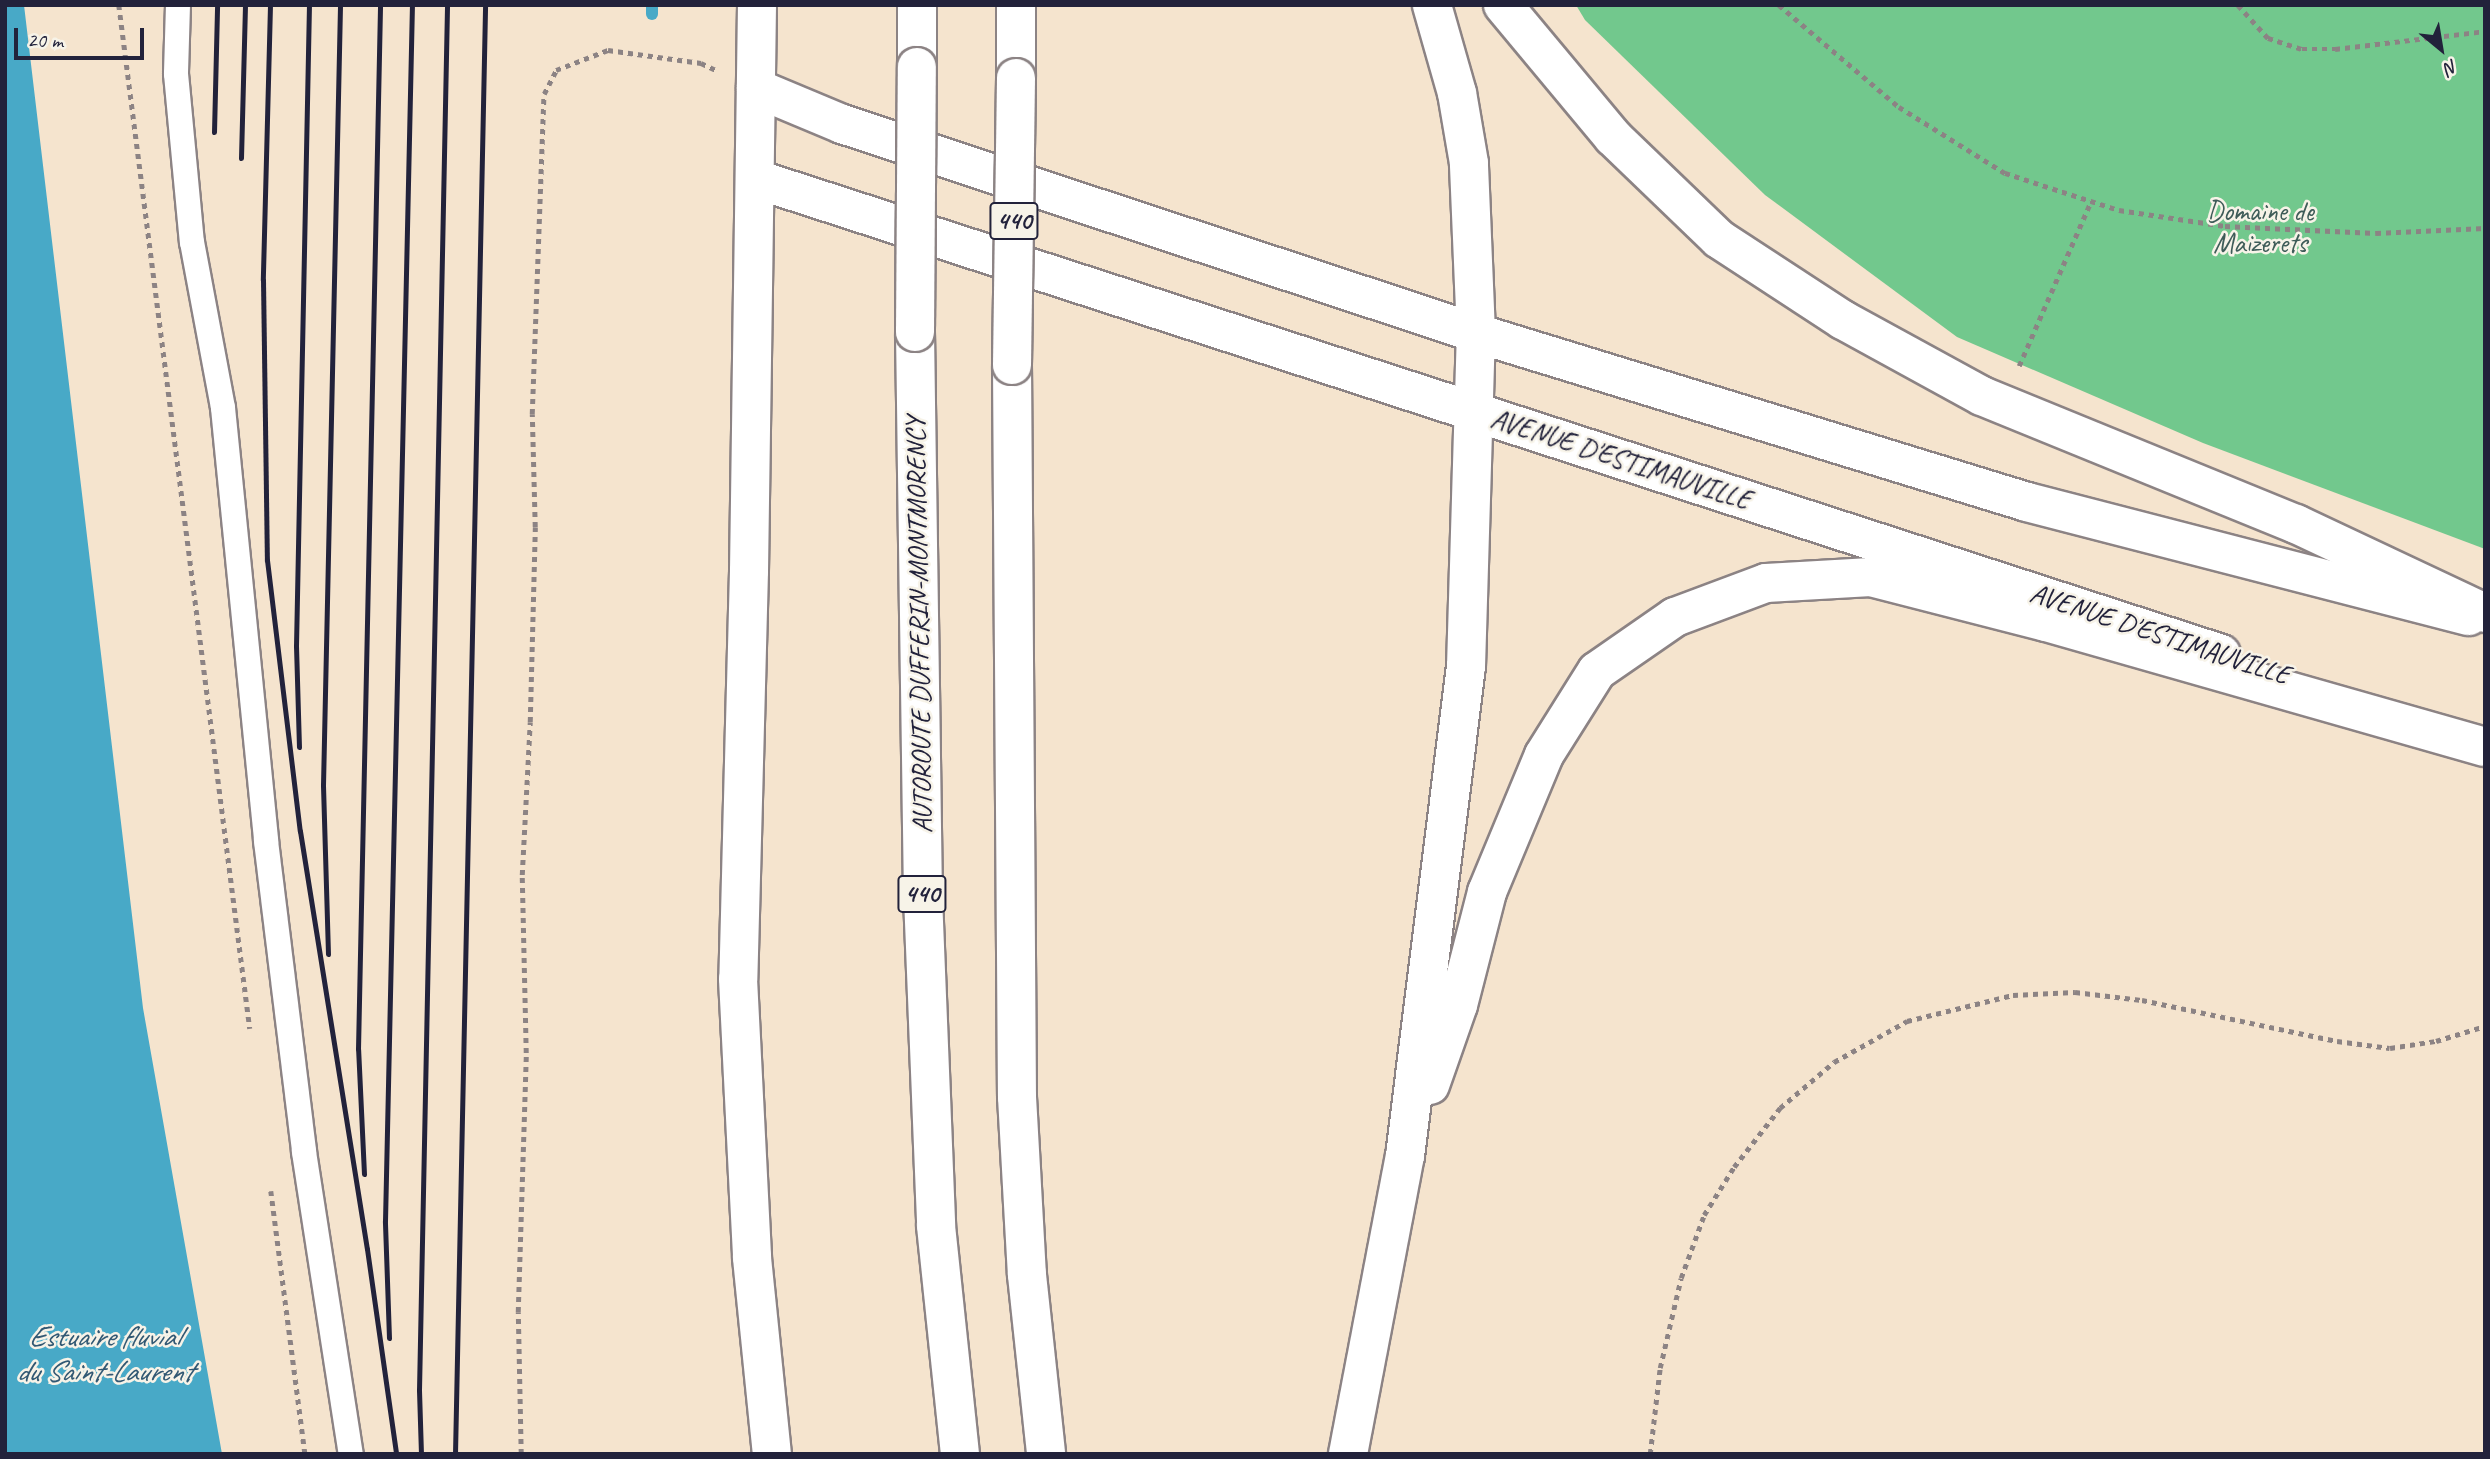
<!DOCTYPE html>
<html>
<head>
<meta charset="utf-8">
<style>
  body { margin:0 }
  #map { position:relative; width:2490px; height:1459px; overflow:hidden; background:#f5e4ce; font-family:Caveat,sans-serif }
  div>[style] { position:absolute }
  .green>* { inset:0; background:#72c88d }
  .water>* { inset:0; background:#48a9c7 }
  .stream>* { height:12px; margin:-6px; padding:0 6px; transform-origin:6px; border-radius:6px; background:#48a9c7 }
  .path>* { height:4.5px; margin-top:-2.25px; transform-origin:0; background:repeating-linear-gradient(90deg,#8c8384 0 5px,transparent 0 10px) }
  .roads { filter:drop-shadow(2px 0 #8c8384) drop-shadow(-2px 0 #8c8384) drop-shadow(0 2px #8c8384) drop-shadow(0 -2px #8c8384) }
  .service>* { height:24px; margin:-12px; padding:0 12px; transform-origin:12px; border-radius:12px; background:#fff }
  .secondary>* { height:38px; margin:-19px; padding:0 19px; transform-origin:19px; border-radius:19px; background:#fff }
  .motorway>* { height:38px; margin:-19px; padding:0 19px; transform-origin:19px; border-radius:19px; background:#fff }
  .rail>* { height:5px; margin:-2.5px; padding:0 2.5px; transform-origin:2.5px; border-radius:2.5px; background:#22223b }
  .bridges { filter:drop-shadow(2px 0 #8c8384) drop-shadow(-2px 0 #8c8384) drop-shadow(0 2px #8c8384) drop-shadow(0 -2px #8c8384) }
  .motorway-bridge>* { height:38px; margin:-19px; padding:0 19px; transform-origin:19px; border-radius:19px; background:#fff }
  span { translate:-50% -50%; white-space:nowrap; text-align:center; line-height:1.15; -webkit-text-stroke:5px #f7f3e8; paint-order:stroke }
  .shield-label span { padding:2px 5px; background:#f7f3e8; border:2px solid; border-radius:5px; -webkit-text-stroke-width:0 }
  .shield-label { font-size:26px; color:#22223b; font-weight:700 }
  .park-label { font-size:28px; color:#3e5c58 }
  .street-label { font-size:28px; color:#22223b }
  .water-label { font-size:30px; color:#315873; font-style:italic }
  .frame { position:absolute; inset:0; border:7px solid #22223b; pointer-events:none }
  .north { position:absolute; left:2406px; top:14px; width:70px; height:70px; -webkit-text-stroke:5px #f7f3e8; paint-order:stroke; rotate:150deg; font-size:19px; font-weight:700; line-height:28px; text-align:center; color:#22223b }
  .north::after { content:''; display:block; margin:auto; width:24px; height:32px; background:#22223b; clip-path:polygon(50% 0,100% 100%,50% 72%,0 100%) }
  .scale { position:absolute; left:14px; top:28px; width:130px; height:32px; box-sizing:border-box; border:4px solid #22223b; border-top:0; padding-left:9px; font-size:21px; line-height:24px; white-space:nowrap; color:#22223b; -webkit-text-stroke:5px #f7f3e8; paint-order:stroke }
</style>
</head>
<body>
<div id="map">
  <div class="green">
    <div style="clip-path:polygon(1576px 5px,2485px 5px,2485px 549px,2203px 443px,1957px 337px,1765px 195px,1585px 20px)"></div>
  </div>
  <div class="water">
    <div style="clip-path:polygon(5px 5px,24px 5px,143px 1008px,222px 1454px,5px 1454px)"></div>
  </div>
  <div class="stream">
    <div style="left:652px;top:14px;width:9px;rotate:-90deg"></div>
  </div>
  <div class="path">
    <div style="left:119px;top:5px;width:1032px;rotate:82.71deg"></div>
    <div style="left:1779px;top:5px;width:157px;rotate:40.4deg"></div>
    <div style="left:1899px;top:107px;width:125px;rotate:31.9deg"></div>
    <div style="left:2005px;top:173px;width:120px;rotate:18deg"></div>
    <div style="left:2119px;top:210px;width:107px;rotate:8.6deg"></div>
    <div style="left:2225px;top:226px;width:151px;rotate:2.7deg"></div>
    <div style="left:2376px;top:233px;width:109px;rotate:-2.6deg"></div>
    <div style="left:2238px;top:5px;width:45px;rotate:47.7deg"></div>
    <div style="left:2268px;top:38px;width:36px;rotate:18deg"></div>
    <div style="left:2302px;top:49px;width:33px"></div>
    <div style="left:2335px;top:49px;width:151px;rotate:-6.8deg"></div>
    <div style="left:2019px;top:366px;width:180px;rotate:-66.4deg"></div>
    <div style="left:271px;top:1191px;width:265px;rotate:82.6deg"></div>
    <div style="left:521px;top:1454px;width:142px;rotate:-91.2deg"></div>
    <div style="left:518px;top:1312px;width:259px;rotate:-88.2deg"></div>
    <div style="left:526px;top:1053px;width:178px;rotate:-91.3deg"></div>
    <div style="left:522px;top:875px;width:153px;rotate:-87deg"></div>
    <div style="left:530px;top:722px;width:195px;rotate:-88.5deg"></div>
    <div style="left:535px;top:527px;width:113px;rotate:-91.5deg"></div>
    <div style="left:532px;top:414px;width:320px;rotate:-87.9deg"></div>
    <div style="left:544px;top:94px;width:27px;rotate:-63deg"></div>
    <div style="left:556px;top:70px;width:56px;rotate:-21deg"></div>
    <div style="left:608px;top:50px;width:94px;rotate:8deg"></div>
    <div style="left:701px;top:63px;width:17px;rotate:25deg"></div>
    <div style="left:1650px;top:1454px;width:87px;rotate:-83.4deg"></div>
    <div style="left:1660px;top:1368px;width:92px;rotate:-76.9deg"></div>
    <div style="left:1681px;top:1278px;width:67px;rotate:-69.9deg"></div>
    <div style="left:1704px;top:1215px;width:57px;rotate:-58deg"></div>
    <div style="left:1734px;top:1167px;width:75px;rotate:-52.1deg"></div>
    <div style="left:1780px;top:1108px;width:71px;rotate:-40.4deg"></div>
    <div style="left:1834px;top:1062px;width:84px;rotate:-29.3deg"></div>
    <div style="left:1907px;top:1021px;width:109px;rotate:-13.8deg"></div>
    <div style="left:2013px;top:995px;width:62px;rotate:-2.8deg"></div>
    <div style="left:2075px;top:992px;width:67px;rotate:6.8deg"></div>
    <div style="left:2142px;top:1000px;width:199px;rotate:11.9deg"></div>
    <div style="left:2337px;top:1041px;width:53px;rotate:7.5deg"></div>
    <div style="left:2390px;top:1048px;width:47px;rotate:-8.7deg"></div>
    <div style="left:2436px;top:1041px;width:51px;rotate:-17deg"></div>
  </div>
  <div class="roads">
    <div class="service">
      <div style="left:178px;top:5px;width:69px;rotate:91.7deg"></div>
      <div style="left:176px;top:74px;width:169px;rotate:84.6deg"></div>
      <div style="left:192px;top:242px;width:169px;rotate:79.4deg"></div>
      <div style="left:223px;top:408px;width:435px;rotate:84.3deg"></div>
      <div style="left:266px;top:841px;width:313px;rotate:83deg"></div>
      <div style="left:304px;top:1152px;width:306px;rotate:81.2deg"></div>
    </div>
    <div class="secondary">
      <div style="left:756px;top:88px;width:93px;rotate:22.7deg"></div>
      <div style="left:842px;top:124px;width:668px;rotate:18.24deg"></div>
      <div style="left:1476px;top:333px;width:576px;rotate:17.05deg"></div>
      <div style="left:2027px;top:502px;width:456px;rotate:14.5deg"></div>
      <div style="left:756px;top:179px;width:1540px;rotate:17.96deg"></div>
    </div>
    <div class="motorway">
      <div style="left:757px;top:5px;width:566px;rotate:90.81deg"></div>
      <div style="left:749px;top:571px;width:408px;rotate:91.5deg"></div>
      <div style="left:738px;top:979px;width:279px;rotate:87.1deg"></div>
      <div style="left:752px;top:1258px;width:197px;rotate:84.2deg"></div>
      <div style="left:1016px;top:5px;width:73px;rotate:90deg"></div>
      <div style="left:1503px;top:5px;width:172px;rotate:50.2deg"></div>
      <div style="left:1613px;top:137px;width:147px;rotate:43.9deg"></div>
      <div style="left:1719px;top:239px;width:148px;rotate:33.2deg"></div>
      <div style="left:1843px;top:320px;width:158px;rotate:28.7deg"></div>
      <div style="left:1982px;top:396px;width:339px;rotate:22.2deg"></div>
      <div style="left:2296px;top:524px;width:209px;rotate:25.2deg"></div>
      <div style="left:917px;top:67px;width:62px;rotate:-90deg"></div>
      <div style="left:915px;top:332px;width:565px;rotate:89.19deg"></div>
      <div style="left:923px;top:897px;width:329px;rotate:87.7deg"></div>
      <div style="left:936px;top:1226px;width:229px;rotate:84deg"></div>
      <div style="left:1012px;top:365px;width:732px;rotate:89.61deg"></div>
      <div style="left:1017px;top:1097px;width:178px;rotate:86.8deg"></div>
      <div style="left:1027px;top:1275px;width:180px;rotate:83.9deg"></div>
      <div style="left:1430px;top:1085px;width:85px;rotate:-70.7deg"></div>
      <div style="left:1458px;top:1005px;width:117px;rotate:-75.6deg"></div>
      <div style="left:1487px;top:892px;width:148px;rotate:-67.4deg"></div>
      <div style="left:1544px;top:755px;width:99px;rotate:-57.8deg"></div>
      <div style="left:1597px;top:671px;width:95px;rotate:-34.7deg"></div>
      <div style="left:1675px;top:617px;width:97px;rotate:-20.5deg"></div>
      <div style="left:1766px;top:583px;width:105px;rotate:-3.3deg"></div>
      <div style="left:1871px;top:577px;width:181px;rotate:14.4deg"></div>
      <div style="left:2046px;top:622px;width:456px;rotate:15.9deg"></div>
      <div style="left:1348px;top:1454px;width:303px;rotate:-79.2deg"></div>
      <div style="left:1405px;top:1156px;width:493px;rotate:-82.9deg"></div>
      <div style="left:1466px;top:667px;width:334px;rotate:-88.3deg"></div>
      <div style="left:1476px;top:333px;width:170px;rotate:-92.4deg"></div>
      <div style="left:1469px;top:163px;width:71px;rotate:-99.7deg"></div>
      <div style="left:1457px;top:93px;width:91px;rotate:-105.9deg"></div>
    </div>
  </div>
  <div class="rail">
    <div style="left:270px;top:5px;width:275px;rotate:91.5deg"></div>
    <div style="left:263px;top:280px;width:280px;rotate:89.2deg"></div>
    <div style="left:267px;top:560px;width:273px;rotate:83.1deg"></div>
    <div style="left:300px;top:831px;width:423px;rotate:80.9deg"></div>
    <div style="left:367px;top:1249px;width:207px;rotate:81.9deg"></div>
    <div style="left:214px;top:132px;width:127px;rotate:-88.6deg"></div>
    <div style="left:241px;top:158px;width:153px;rotate:-88.5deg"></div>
    <div style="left:299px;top:747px;width:101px;rotate:-91.7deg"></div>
    <div style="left:296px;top:646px;width:641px;rotate:-88.84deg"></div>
    <div style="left:328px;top:954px;width:169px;rotate:-91.7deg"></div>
    <div style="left:323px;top:785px;width:780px;rotate:-88.75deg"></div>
    <div style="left:364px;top:1174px;width:125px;rotate:-92.7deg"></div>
    <div style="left:358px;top:1049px;width:1044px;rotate:-88.79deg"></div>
    <div style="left:389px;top:1338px;width:117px;rotate:-92deg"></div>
    <div style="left:385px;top:1221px;width:1216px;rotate:-88.73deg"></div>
    <div style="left:421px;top:1454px;width:64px;rotate:-91.8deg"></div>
    <div style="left:419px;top:1390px;width:1385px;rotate:-88.84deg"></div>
    <div style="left:455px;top:1454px;width:1449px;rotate:-88.81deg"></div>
  </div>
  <div class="bridges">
    <div class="motorway-bridge">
      <div style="left:915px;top:332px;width:265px;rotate:-89.6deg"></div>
      <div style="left:1012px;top:365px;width:287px;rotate:-89.2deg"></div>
    </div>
  </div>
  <div class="shield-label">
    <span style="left:1014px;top:221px">440</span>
    <span style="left:922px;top:894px">440</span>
  </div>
  <div class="park-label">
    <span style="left:2260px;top:227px">Domaine de<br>Maizerets</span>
  </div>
  <div class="street-label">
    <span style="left:1621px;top:459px;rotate:18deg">AVENUE D'ESTIMAUVILLE</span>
    <span style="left:919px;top:625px;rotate:-91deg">AUTOROUTE DUFFERIN-MONTMORENCY</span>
    <span style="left:2160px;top:634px;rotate:18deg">AVENUE D'ESTIMAUVILLE</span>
  </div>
  <div class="water-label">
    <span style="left:104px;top:1353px">Estuaire fluvial<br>du Saint-Laurent</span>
  </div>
  <div class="frame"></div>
  <div class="north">N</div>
  <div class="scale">20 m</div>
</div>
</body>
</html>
